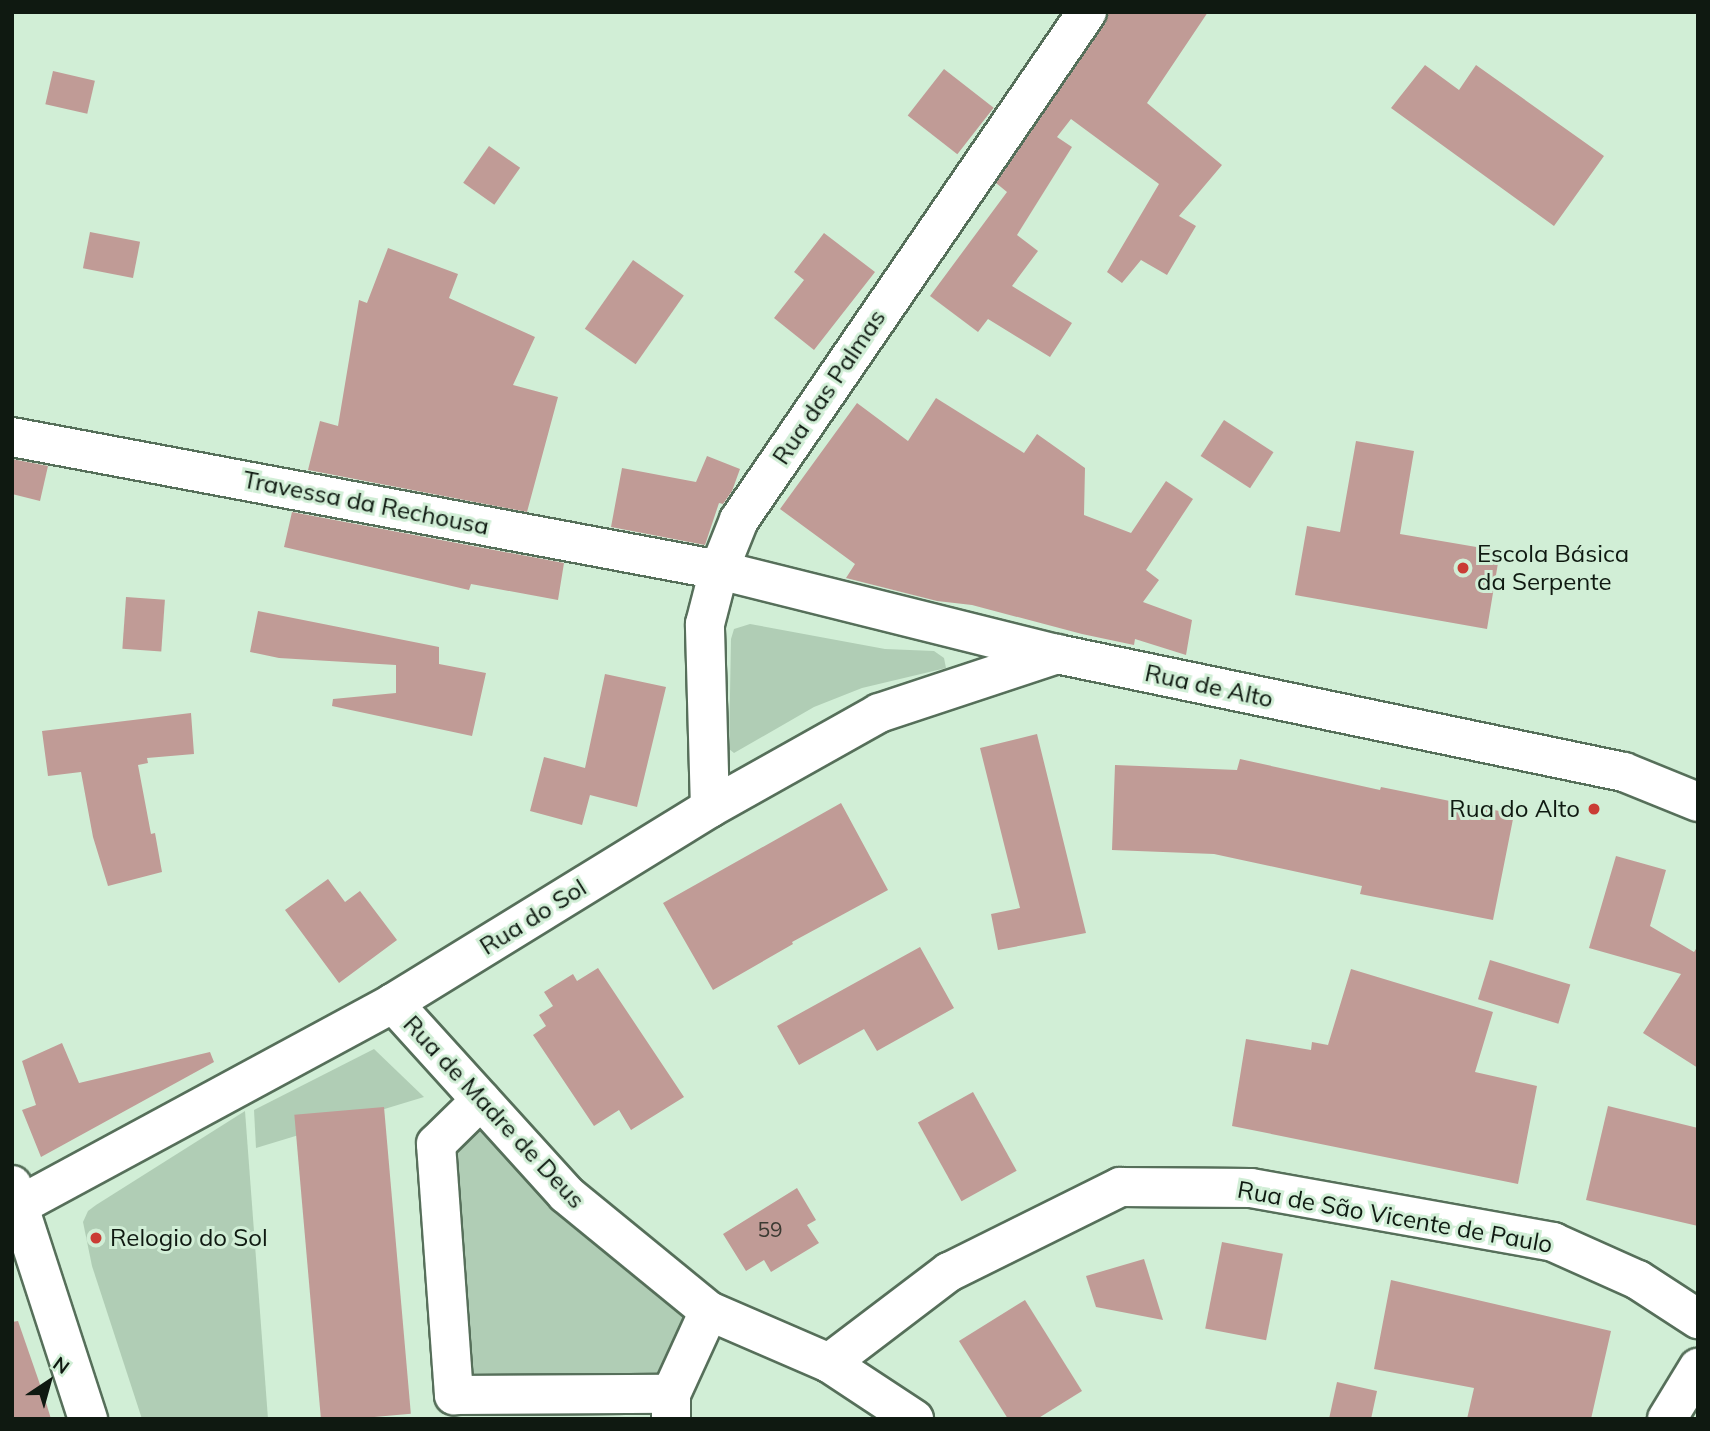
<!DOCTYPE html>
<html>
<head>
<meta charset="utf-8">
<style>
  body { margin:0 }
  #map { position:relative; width:1710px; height:1431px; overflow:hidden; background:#d1eed6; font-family:Mulish,sans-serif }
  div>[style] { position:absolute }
  .green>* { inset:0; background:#b0cdb5 }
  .building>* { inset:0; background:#c09b96; transform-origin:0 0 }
  .roads { filter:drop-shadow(2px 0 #566f5a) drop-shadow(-2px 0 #566f5a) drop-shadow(0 2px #566f5a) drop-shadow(0 -2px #566f5a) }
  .street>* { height:38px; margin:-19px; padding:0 19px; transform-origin:19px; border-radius:19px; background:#fff }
  .primary>* { height:38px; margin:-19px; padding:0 19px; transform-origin:19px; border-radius:19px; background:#fff }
  .dots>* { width:19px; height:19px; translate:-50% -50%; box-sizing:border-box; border:4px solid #d1eed6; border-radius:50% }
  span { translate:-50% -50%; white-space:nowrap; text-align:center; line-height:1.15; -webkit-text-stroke:6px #d1eed6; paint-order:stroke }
  .number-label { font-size:21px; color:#3b3a32 }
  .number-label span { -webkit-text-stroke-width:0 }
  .street-label { font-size:24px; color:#0f1911 }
  .poi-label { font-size:24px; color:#0f1911 }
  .left { translate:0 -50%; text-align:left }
  .right { translate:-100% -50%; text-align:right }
  .frame { position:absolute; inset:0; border:14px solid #0f1911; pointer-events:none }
  .north { position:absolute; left:14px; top:1347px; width:70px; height:70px; -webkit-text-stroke:5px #d1eed6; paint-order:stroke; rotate:36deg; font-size:19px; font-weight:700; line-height:28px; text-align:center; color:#0f1911 }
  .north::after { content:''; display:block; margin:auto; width:24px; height:32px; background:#0f1911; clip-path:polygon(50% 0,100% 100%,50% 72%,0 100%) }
</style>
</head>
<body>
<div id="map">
  <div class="green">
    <div style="clip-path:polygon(750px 624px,885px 649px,934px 651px,944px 658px,946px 668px,862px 688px,814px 707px,734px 753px,729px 749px,731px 639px,734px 629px)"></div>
    <div style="clip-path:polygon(374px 1049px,424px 1097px,256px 1148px,254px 1110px)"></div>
    <div style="clip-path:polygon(245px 1111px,268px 1419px,142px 1419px,92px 1266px,83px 1222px,88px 1211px,96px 1205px)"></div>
    <div style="clip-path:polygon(479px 1112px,700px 1313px,667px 1386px,464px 1386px,444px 1144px)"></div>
  </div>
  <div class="building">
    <div style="clip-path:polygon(1109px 12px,1208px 12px,1147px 103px,1222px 165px,1179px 216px,1196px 226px,1167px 275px,1141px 260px,1122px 283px,1107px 272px,1159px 184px,1071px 119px,1057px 137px,1072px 147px,1017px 235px,1038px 251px,1012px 286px,1072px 323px,1050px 357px,988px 319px,978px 332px,930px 296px,1007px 192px,996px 183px,1105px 24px)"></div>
    <div style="clip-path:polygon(1425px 65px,1459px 90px,1476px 65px,1604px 156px,1554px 226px,1391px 108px)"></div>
    <div style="left:944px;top:69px;width:63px;height:59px;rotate:38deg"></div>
    <div style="left:53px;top:71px;width:43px;height:34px;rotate:13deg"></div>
    <div style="left:489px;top:146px;width:38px;height:45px;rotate:35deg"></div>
    <div style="left:90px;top:232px;width:51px;height:37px;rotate:11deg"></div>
    <div style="clip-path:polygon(824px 233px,875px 272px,814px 350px,774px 318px,804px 280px,794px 272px)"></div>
    <div style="clip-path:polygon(388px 248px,458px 274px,449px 298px,535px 337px,513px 385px,558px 397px,527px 512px,308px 470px,320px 421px,338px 426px,359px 300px,367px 303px)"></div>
    <div style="left:633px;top:260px;width:62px;height:84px;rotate:35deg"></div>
    <div style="clip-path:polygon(936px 398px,1024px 453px,1037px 434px,1085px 468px,1084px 515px,1131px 533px,1166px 481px,1193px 499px,1146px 570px,1159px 580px,1143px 602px,1192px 620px,1186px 655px,1135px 639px,1134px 645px,1082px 634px,972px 605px,937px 601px,846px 578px,855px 564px,780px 509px,857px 403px,908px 441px)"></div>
    <div style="left:1224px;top:420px;width:59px;height:43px;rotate:33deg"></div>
    <div style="clip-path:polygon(1356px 441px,1414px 451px,1400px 534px,1500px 551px,1487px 629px,1295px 595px,1307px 526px,1340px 532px)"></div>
    <div style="clip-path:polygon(707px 456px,740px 469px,732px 491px,723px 504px,719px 503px,705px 545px,611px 527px,622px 468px,696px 482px)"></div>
    <div style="clip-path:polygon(12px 459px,48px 466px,40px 501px,12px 494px)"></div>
    <div style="clip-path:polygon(292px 512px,564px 563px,558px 600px,471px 584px,469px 590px,284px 547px)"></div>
    <div style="left:126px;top:597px;width:39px;height:52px;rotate:4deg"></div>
    <div style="clip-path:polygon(258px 611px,439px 647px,439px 664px,486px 673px,472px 736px,332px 706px,333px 699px,396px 693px,396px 665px,279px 658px,250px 652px)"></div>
    <div style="clip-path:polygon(605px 674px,666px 687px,637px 807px,590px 795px,582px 825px,530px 811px,544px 757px,585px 768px)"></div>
    <div style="clip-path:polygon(191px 713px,194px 754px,147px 758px,148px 763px,138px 765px,151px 834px,155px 833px,162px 872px,108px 886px,93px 837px,81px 772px,48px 776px,42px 731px)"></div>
    <div style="clip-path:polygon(1037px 734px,1086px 933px,998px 950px,991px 914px,1020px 908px,980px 748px)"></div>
    <div style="clip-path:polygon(1240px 759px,1380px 790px,1381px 787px,1514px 814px,1493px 920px,1360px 894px,1362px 886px,1214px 854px,1112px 850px,1115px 765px,1237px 770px)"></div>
    <div style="clip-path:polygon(841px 803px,888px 890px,792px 942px,793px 944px,713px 990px,663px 903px)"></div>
    <div style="clip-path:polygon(1616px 856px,1666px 870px,1650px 926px,1694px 952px,1698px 946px,1698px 1068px,1643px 1033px,1681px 974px,1589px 948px)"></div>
    <div style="clip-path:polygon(328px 879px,345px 902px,360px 891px,397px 940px,339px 983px,285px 910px)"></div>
    <div style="clip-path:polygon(920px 947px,954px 1008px,877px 1051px,864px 1029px,799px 1065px,777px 1026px)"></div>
    <div style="left:1490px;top:960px;width:84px;height:41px;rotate:17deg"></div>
    <div style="clip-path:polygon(598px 968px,684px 1097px,631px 1130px,619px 1110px,594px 1126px,533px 1035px,546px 1026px,539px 1015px,553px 1006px,544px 992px,573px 974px,577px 981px)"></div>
    <div style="clip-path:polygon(1351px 969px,1493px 1012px,1475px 1072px,1537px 1086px,1518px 1184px,1232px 1126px,1246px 1039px,1311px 1050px,1312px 1042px,1328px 1045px)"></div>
    <div style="clip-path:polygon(62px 1043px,79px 1083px,210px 1052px,214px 1062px,41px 1157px,22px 1110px,36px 1105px,22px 1061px)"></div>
    <div style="left:973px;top:1092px;width:90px;height:63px;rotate:61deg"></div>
    <div style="clip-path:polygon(1608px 1106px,1698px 1128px,1698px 1226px,1586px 1200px)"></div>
    <div style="left:384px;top:1107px;width:308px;height:90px;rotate:85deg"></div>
    <div style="clip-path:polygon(797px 1188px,816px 1220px,807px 1225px,819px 1243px,771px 1272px,764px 1260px,746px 1271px,723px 1234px)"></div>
    <div style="left:1222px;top:1242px;width:62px;height:88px;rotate:11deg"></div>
    <div style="clip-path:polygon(1144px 1259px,1163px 1320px,1096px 1307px,1086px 1276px)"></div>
    <div style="clip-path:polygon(1391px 1280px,1611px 1331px,1591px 1419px,1467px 1419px,1474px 1388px,1374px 1369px)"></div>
    <div style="clip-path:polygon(1025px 1300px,1082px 1391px,1037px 1419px,1008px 1419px,959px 1341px)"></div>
    <div style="clip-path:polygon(18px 1321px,44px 1396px,51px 1419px,12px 1419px,12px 1322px)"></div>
    <div style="clip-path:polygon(1337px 1382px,1377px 1391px,1371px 1419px,1329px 1419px)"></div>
  </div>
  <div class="roads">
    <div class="street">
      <div style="left:12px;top:437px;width:719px;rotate:10.65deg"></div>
      <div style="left:719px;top:570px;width:348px;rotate:14deg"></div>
      <div style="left:1057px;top:654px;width:579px;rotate:11.76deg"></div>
      <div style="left:1624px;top:772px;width:80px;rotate:22.1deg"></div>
      <div style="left:710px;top:808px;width:184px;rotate:-91.6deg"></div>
      <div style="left:705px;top:624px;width:56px;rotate:-75.5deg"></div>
      <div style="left:719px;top:570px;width:54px;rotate:-68.2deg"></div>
      <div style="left:739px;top:520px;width:616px;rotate:-55.59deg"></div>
      <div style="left:393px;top:1003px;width:258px;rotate:47.8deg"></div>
      <div style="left:566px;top:1194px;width:185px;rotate:39.3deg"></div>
      <div style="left:709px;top:1311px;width:131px;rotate:23.4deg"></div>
      <div style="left:829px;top:1363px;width:102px;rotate:33.4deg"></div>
      <div style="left:481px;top:1100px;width:63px;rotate:135.6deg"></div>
      <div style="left:436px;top:1144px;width:252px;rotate:85.9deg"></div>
      <div style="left:454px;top:1395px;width:217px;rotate:-0.3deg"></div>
      <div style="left:20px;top:1205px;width:424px;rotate:-28.4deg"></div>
      <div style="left:393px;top:1003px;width:372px;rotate:-31.6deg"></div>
      <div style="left:710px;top:808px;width:194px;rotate:-29.3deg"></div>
      <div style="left:879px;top:713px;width:188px;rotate:-18.3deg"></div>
      <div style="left:829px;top:1363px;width:151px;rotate:-37.2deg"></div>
      <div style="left:949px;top:1272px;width:191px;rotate:-26.4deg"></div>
      <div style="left:1120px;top:1187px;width:131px;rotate:0.4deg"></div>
      <div style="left:1251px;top:1188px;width:307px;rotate:10.1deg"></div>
      <div style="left:1553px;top:1242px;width:93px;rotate:24.1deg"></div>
      <div style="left:1638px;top:1280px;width:72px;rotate:33deg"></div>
      <div style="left:671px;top:1419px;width:25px;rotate:-90deg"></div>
      <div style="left:671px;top:1394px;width:91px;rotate:-65.4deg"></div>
      <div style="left:1667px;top:1419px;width:60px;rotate:-58.7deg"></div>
    </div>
    <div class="primary">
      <div style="left:12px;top:1185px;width:246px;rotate:72deg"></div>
    </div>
  </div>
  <div class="dots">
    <div style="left:1463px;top:568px;background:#ca3c35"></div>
    <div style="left:1594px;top:809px;background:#ca3c35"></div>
    <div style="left:96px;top:1238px;background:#ca3c35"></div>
  </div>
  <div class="number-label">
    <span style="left:770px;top:1229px">59</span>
  </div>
  <div class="street-label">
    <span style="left:829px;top:387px;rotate:-56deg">Rua das Palmas</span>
    <span style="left:366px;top:503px;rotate:11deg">Travessa da Rechousa</span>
    <span style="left:1209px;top:686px;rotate:12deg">Rua de Alto</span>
    <span style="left:533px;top:917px;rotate:-32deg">Rua do Sol</span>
    <span style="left:494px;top:1112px;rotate:47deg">Rua de Madre de Deus</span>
    <span style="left:1395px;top:1217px;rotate:10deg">Rua de São Vicente de Paulo</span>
  </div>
  <div class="poi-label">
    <span class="left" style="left:1477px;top:568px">Escola Básica<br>da Serpente</span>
    <span class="right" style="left:1580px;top:809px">Rua do Alto</span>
    <span class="left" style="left:110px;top:1238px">Relogio do Sol</span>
  </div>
  <div class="frame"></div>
  <div class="north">N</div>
</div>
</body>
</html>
